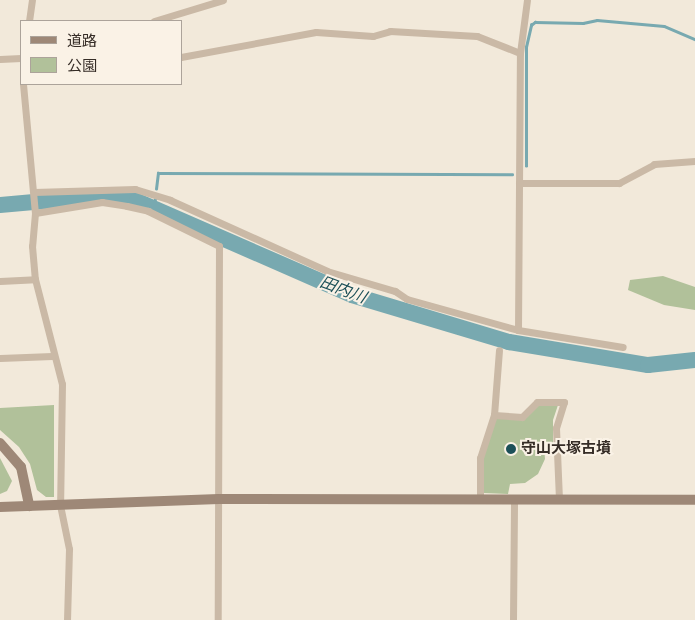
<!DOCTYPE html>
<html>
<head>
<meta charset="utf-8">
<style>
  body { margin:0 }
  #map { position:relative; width:695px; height:620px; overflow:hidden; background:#f2e9da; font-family:Signika,"Noto Sans JP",sans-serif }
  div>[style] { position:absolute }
  .green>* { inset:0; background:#b1c19a }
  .water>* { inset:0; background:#78a9b0 }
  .stream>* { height:2.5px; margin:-1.25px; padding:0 1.25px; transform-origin:1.25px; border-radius:1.25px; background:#78a9b0 }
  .river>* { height:16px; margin:-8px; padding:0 8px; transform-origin:8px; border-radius:8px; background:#78a9b0 }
  .street>* { height:7px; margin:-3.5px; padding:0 3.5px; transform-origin:3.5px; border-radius:3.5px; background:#cab9a6 }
  .secondary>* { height:10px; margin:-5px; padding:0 5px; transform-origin:5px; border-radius:5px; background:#9e8877 }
  .dots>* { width:14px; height:14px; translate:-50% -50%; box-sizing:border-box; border:2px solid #faf2e6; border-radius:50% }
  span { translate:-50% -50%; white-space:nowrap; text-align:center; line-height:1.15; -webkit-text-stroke:4px #faf2e6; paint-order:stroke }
  .poi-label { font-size:15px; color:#362d27; font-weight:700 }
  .left { translate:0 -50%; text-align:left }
  .water-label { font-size:16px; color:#1c5058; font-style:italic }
  .legend { position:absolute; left:20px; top:20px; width:162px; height:65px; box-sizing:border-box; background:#faf2e6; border:1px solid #aca39a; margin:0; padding:6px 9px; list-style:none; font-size:15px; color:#362d27 }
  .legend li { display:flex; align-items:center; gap:10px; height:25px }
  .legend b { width:25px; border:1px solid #aca39a }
</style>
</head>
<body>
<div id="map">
  <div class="green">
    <div style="clip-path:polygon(663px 276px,695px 287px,695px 310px,664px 305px,628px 290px,630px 280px)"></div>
    <div style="clip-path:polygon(538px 404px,558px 405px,553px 420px,553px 447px,544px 448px,545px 459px,538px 474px,525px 483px,510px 484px,508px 494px,484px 493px,483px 459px,496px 417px,524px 419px)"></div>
    <div style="clip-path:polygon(54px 405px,54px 497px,46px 497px,37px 490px,30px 464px,19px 447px,0 430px,0 408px)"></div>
    <div style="clip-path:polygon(0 458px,12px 481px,7px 491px,0 494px)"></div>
  </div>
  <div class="water">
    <div style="clip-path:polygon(0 201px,5px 201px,51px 202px,5px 210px,0 210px)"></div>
  </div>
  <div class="stream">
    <div style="left:526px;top:166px;width:119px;rotate:-90deg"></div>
    <div style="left:526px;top:47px;width:23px;rotate:-77deg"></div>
    <div style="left:531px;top:25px;width:5px;rotate:-37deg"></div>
    <div style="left:535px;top:22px;width:48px;rotate:1.2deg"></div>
    <div style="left:583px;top:23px;width:14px;rotate:-12deg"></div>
    <div style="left:597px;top:20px;width:67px;rotate:5.1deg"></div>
    <div style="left:664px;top:26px;width:34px;rotate:23deg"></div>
    <div style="left:156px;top:189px;width:16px;rotate:-83deg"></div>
    <div style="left:158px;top:173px;width:354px;rotate:0.2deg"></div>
    <div style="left:154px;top:206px;width:7px;rotate:-82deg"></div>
  </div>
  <div class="river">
    <div style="left:0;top:205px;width:101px;rotate:-5.1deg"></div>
    <div style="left:101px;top:196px;width:36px;rotate:8deg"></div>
    <div style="left:137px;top:201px;width:235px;rotate:23.6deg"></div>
    <div style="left:352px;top:295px;width:164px;rotate:16.7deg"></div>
    <div style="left:509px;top:342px;width:141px;rotate:9.4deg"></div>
    <div style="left:648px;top:365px;width:47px;rotate:-6.1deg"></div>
  </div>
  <div class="street">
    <div style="left:29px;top:21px;width:21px;rotate:-82deg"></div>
    <div style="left:154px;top:21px;width:72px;rotate:-16.9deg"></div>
    <div style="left:181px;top:57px;width:137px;rotate:-10.5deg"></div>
    <div style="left:316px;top:32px;width:57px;rotate:4deg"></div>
    <div style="left:373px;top:36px;width:18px;rotate:-16deg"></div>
    <div style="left:390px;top:31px;width:87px;rotate:3.3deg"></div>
    <div style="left:477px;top:36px;width:46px;rotate:21.6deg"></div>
    <div style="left:0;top:59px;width:21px;rotate:-3deg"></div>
    <div style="left:23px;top:84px;width:130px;rotate:84.7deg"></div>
    <div style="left:35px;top:213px;width:33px;rotate:95deg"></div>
    <div style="left:32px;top:246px;width:33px;rotate:85deg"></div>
    <div style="left:35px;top:279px;width:108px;rotate:75.6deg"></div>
    <div style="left:62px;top:384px;width:121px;rotate:90.9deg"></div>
    <div style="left:60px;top:505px;width:45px;rotate:78.4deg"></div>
    <div style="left:69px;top:549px;width:71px;rotate:91.6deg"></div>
    <div style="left:519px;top:183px;width:100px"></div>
    <div style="left:619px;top:183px;width:40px;rotate:-28deg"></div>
    <div style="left:654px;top:164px;width:41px;rotate:-4.2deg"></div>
    <div style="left:34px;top:192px;width:101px;rotate:-1.7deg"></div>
    <div style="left:135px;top:189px;width:37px;rotate:17deg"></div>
    <div style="left:170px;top:200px;width:172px;rotate:24.3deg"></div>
    <div style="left:327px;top:271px;width:71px;rotate:16.4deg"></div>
    <div style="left:395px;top:291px;width:14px;rotate:34deg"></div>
    <div style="left:407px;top:299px;width:115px;rotate:15.6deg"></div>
    <div style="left:518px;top:330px;width:106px;rotate:9.2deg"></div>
    <div style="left:35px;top:213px;width:68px;rotate:-9.3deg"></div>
    <div style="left:102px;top:202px;width:25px;rotate:9deg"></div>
    <div style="left:127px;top:206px;width:22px;rotate:13deg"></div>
    <div style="left:148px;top:211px;width:79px;rotate:26.2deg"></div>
    <div style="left:219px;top:246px;width:374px;rotate:90.2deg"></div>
    <div style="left:0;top:281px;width:35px;rotate:-3deg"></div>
    <div style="left:518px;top:330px;width:277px;rotate:-89.6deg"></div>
    <div style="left:520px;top:53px;width:53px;rotate:-82.5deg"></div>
    <div style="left:0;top:358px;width:52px;rotate:-2.2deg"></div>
    <div style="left:494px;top:415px;width:28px;rotate:4deg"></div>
    <div style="left:522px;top:417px;width:21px;rotate:-45deg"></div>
    <div style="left:537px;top:402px;width:27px"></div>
    <div style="left:564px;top:402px;width:27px;rotate:107deg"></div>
    <div style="left:556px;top:428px;width:72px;rotate:87.6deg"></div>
    <div style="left:480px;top:500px;width:42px;rotate:-90deg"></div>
    <div style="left:480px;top:458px;width:45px;rotate:-72deg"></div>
    <div style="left:494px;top:415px;width:65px;rotate:-85.6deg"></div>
    <div style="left:513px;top:620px;width:120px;rotate:-89.5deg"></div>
  </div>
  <div class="secondary">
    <div style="left:0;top:443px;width:32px;rotate:49deg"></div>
    <div style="left:21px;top:467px;width:40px;rotate:78deg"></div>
    <div style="left:0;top:507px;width:219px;rotate:-2.1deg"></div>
    <div style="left:219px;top:499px;width:476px;rotate:0.1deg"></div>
  </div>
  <div class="dots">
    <div style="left:511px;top:449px;background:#1c5058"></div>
  </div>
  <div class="poi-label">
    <span class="left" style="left:521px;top:449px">守山大塚古墳</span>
  </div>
  <div class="water-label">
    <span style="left:343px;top:290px;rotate:21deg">田内川</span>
  </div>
  <ul class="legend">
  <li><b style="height:6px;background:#9e8877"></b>道路</li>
  <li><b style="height:14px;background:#b1c19a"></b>公園</li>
  </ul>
</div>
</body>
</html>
